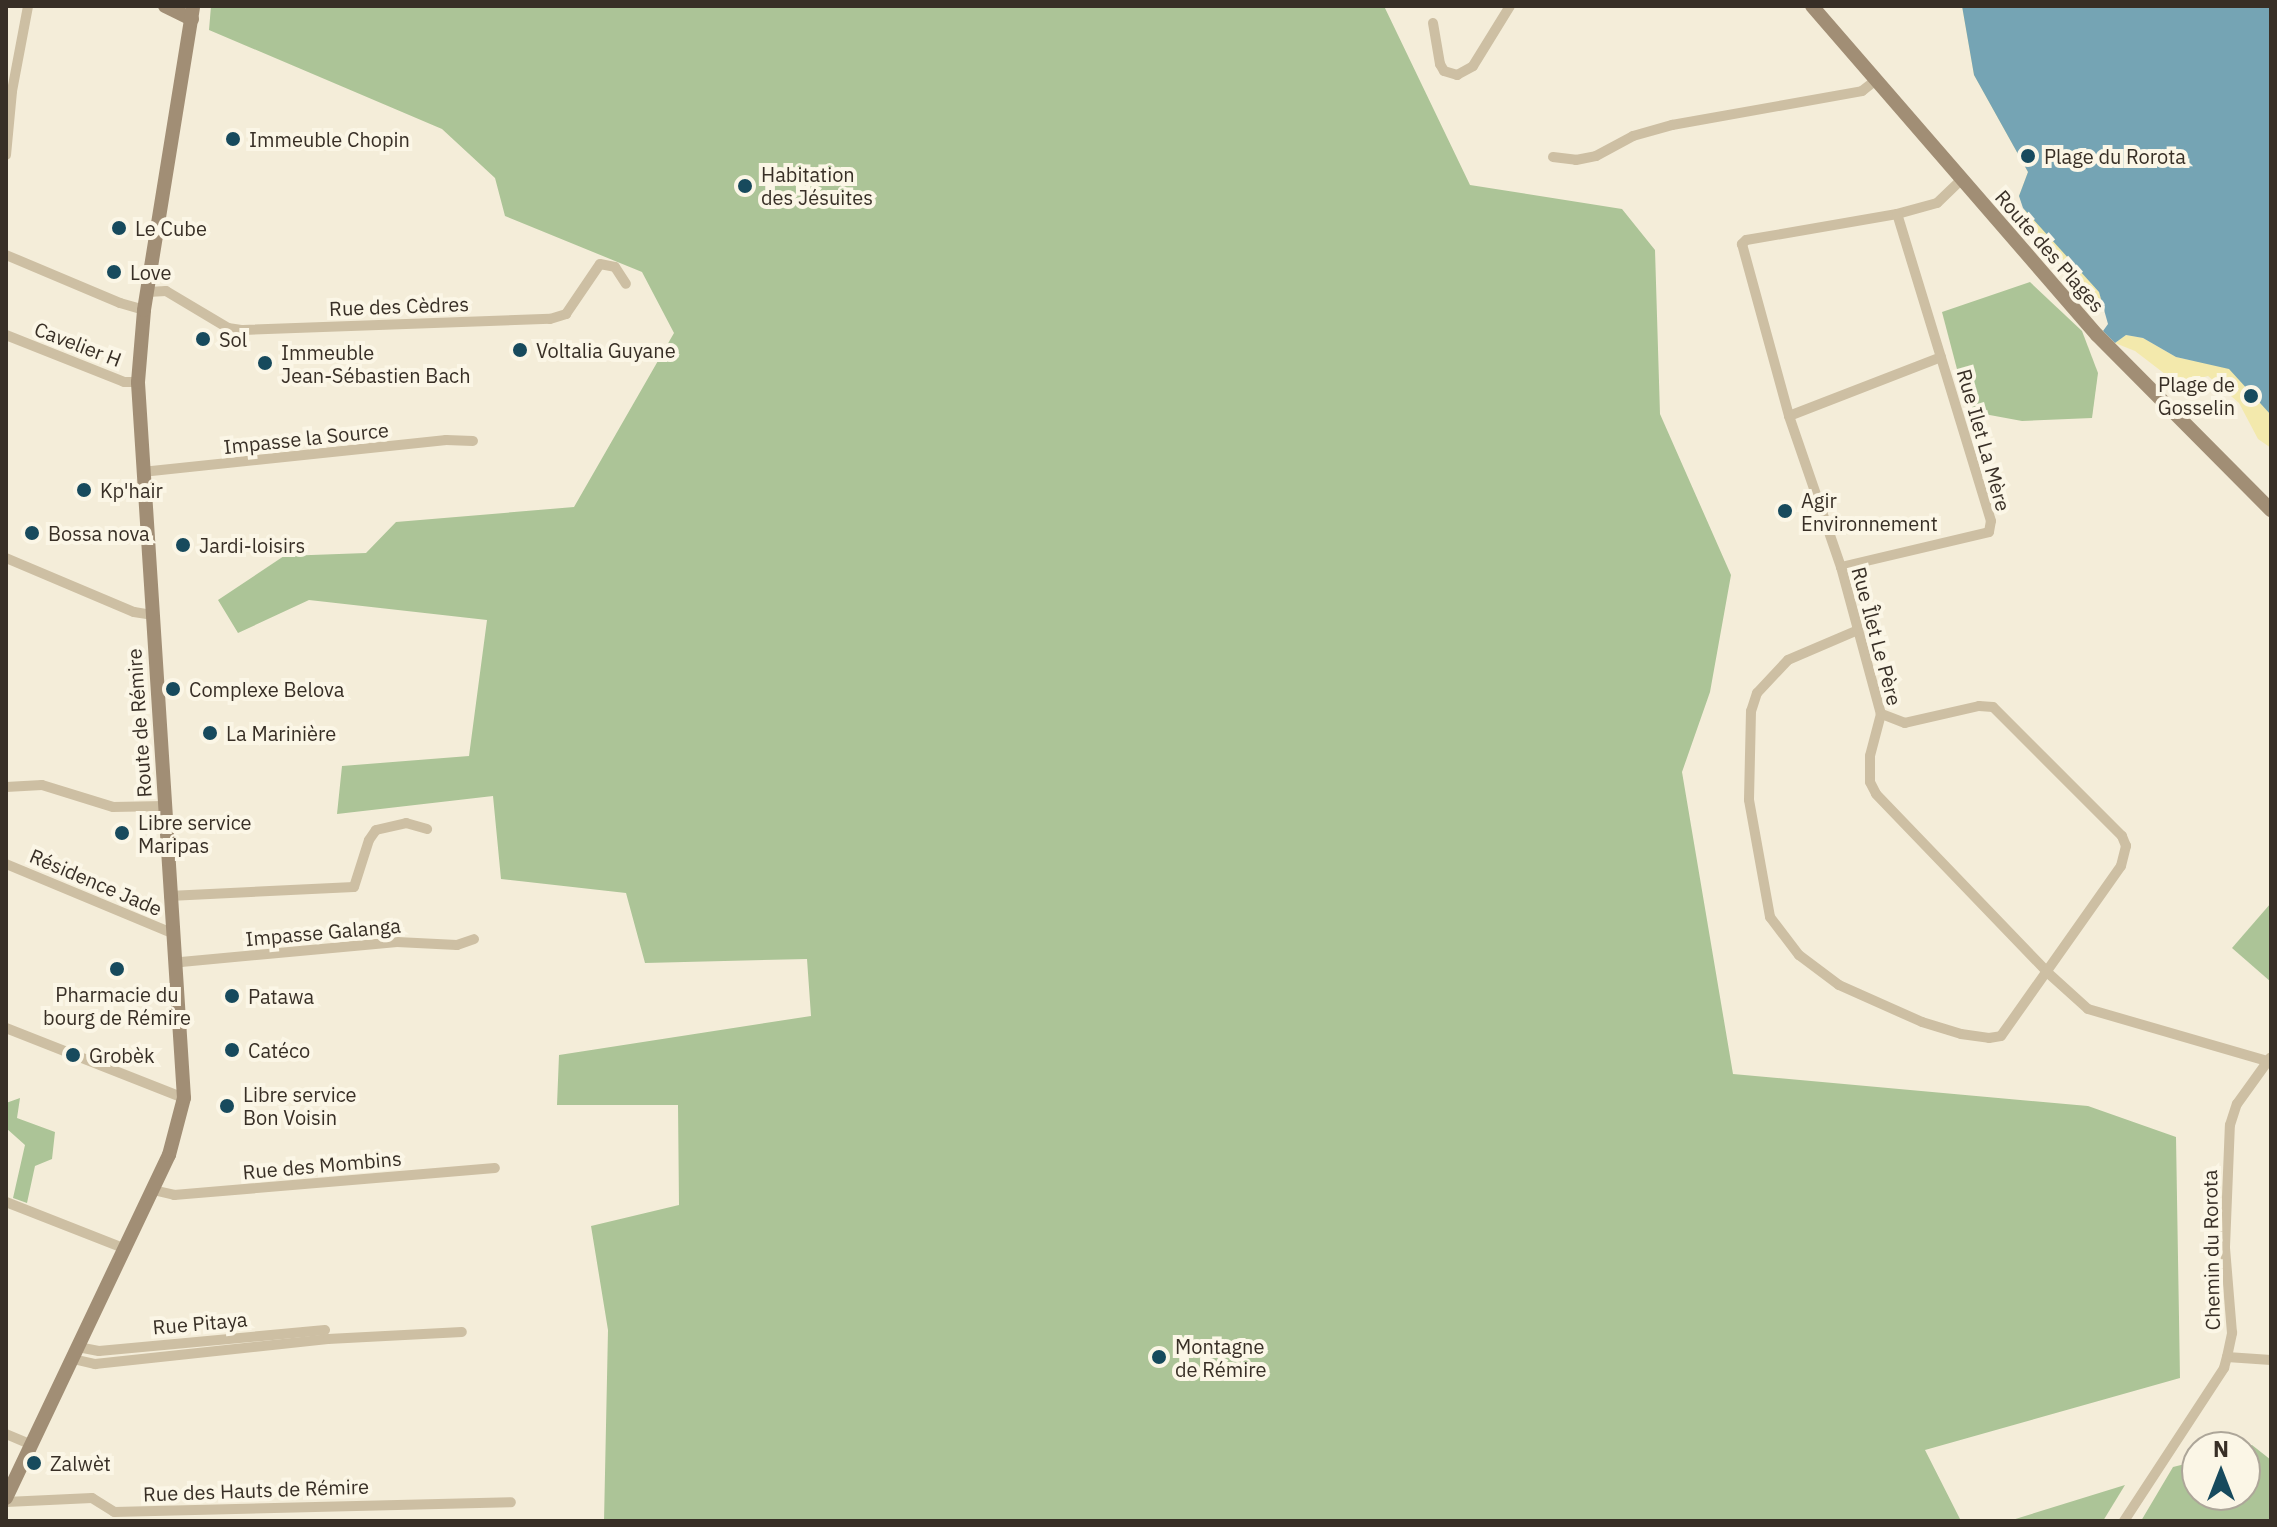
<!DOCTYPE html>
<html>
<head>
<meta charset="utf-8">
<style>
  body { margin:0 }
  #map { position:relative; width:2277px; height:1527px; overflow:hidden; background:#f4edd9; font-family:"IBM Plex Sans",sans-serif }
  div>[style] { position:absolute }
  .green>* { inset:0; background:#acc497 }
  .sand>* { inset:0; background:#f3e9ac }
  .water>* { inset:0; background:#75a4b4 }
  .street>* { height:10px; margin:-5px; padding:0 5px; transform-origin:5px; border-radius:5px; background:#cdbfa3 }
  .secondary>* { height:14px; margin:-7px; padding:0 7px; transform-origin:7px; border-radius:7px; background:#a18e75 }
  .dots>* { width:22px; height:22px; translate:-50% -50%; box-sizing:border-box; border:4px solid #fbf6e6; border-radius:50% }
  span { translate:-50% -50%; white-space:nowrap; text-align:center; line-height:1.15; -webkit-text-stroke:8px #fbf6e6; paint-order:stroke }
  .poi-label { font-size:20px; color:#382f26 }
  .left { translate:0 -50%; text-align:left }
  .right { translate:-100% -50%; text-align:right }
  .street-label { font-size:20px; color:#382f26 }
  .frame { position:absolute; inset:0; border:8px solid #382f26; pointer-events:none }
  .north { position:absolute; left:2181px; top:1431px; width:80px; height:80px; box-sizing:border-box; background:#fbf6e6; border:2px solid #ada699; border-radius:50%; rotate:0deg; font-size:22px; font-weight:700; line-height:32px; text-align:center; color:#382f26 }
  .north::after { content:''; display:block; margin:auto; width:28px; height:36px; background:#174a5d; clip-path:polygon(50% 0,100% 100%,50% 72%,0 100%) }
</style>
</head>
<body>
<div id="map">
  <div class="green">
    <div style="clip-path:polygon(211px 6px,1384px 6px,1470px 185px,1622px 209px,1655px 250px,1660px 414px,1731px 575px,1710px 692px,1682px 772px,1733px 1074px,2088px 1106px,2176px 1137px,2180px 1378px,1925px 1450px,1961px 1521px,604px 1521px,608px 1330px,591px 1226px,679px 1205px,678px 1105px,557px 1105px,559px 1055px,811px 1016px,807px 959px,645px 963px,626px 893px,501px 879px,493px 796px,337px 814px,342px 766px,469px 756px,487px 620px,309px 600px,238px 633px,218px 600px,284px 556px,366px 553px,396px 522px,574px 507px,674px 333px,642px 272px,505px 216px,495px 178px,442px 129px,209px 30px)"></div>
    <div style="clip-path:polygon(2030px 282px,2082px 331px,2098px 373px,2092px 418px,2022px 421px,1968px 411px,1942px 312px)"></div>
    <div style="clip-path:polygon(2271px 903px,2271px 982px,2232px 948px)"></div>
    <div style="clip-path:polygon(20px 1098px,17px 1118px,55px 1132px,52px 1159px,35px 1166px,27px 1203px,13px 1198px,25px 1145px,6px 1128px,6px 1103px)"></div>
    <div style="clip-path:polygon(2252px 1445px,2271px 1460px,2271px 1521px,2141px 1521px,2173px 1467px,2197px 1461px,2197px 1495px,2245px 1495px,2245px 1447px)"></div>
    <div style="clip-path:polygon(2125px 1485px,2103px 1521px,2009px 1521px)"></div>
  </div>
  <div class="sand">
    <div style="clip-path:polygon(1962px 6px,2057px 243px,2099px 292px,2105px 311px,2090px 307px,2036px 238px,2019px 196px,2028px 172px,1974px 75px)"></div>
    <div style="clip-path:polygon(2126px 335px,2143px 338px,2176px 357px,2194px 361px,2219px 359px,2271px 390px,2271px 448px,2258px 439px,2239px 403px,2208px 376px,2178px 384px,2135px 351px,2115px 343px)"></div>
  </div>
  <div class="water">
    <div style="clip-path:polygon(1962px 6px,2271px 6px,2271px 415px,2229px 369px,2176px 357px,2143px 338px,2126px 335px,2115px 343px,2103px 331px,2108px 324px,2099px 292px,2023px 208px,2019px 196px,2028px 172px,1974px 75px)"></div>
  </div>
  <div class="street">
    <div style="left:1433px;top:23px;width:42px;rotate:80.3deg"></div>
    <div style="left:1440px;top:64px;width:8px;rotate:60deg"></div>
    <div style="left:1444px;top:71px;width:14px;rotate:17deg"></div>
    <div style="left:1457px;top:75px;width:18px;rotate:-29deg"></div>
    <div style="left:1473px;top:66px;width:70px;rotate:-58.3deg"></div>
    <div style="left:6px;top:155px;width:64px;rotate:-84.6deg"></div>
    <div style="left:12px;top:91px;width:86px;rotate:-79.3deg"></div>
    <div style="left:1553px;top:157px;width:23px;rotate:7deg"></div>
    <div style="left:1576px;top:160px;width:20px;rotate:-11deg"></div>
    <div style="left:1596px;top:156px;width:42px;rotate:-28.4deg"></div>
    <div style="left:1633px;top:136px;width:41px;rotate:-15.8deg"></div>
    <div style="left:1672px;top:125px;width:193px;rotate:-10.1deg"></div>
    <div style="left:1862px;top:91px;width:16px;rotate:-38deg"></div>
    <div style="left:1961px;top:180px;width:33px;rotate:136deg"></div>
    <div style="left:1937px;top:203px;width:41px;rotate:164.6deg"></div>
    <div style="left:1897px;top:214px;width:153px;rotate:170.2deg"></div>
    <div style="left:1746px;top:240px;width:6px;rotate:135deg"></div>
    <div style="left:1742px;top:244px;width:178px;rotate:74.7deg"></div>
    <div style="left:1789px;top:416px;width:160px;rotate:71deg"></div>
    <div style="left:1841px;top:567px;width:152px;rotate:74.8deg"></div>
    <div style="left:1881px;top:714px;width:43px;rotate:104.7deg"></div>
    <div style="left:1870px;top:756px;width:26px;rotate:90deg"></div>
    <div style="left:1870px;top:782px;width:13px;rotate:63deg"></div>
    <div style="left:1876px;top:794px;width:247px;rotate:46.1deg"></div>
    <div style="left:2047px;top:972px;width:55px;rotate:42.1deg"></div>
    <div style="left:2088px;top:1009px;width:186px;rotate:16.2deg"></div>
    <div style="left:6px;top:255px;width:124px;rotate:22.8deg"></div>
    <div style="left:120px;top:303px;width:25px;rotate:16deg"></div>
    <div style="left:148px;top:292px;width:18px;rotate:-3deg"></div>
    <div style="left:166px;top:291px;width:72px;rotate:30.8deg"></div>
    <div style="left:228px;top:328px;width:15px;rotate:8deg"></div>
    <div style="left:243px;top:330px;width:307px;rotate:-2.1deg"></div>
    <div style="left:550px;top:319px;width:17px;rotate:-17deg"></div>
    <div style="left:566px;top:314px;width:60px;rotate:-55.8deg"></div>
    <div style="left:600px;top:264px;width:15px;rotate:11deg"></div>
    <div style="left:615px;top:267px;width:20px;rotate:57deg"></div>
    <div style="left:6px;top:335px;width:127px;rotate:21.7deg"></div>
    <div style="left:124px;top:382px;width:14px"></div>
    <div style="left:1789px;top:416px;width:163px;rotate:-21.2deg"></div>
    <div style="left:142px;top:472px;width:306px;rotate:-6deg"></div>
    <div style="left:446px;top:440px;width:27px;rotate:2deg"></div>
    <div style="left:6px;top:558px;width:139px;rotate:22.9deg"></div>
    <div style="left:134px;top:612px;width:18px;rotate:9deg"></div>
    <div style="left:1841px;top:567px;width:152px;rotate:-13.3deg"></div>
    <div style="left:1989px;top:532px;width:11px;rotate:-80deg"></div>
    <div style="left:1991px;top:521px;width:321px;rotate:-107deg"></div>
    <div style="left:1858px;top:630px;width:76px;rotate:156.8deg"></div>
    <div style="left:1788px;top:660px;width:45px;rotate:133.2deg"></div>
    <div style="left:1757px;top:693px;width:19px;rotate:108deg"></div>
    <div style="left:1751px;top:711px;width:89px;rotate:91.3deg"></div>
    <div style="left:1749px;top:800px;width:119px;rotate:79.8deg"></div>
    <div style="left:1770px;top:917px;width:48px;rotate:52.7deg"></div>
    <div style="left:1799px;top:955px;width:50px;rotate:36.9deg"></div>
    <div style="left:1839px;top:985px;width:91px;rotate:24deg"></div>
    <div style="left:1922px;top:1022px;width:41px;rotate:17.1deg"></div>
    <div style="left:1961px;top:1034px;width:28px;rotate:8deg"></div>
    <div style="left:1989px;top:1038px;width:12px;rotate:-9deg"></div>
    <div style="left:2001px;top:1036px;width:208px;rotate:-54.8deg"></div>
    <div style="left:2121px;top:866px;width:21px;rotate:-76deg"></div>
    <div style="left:2126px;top:846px;width:11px;rotate:-112deg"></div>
    <div style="left:2122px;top:836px;width:182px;rotate:-135deg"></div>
    <div style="left:1993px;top:707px;width:14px;rotate:-176deg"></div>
    <div style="left:1979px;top:706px;width:76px;rotate:167.1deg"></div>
    <div style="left:1905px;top:723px;width:26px;rotate:-159deg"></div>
    <div style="left:6px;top:787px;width:36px;rotate:-3deg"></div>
    <div style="left:42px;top:785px;width:74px;rotate:17.2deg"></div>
    <div style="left:113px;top:807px;width:51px;rotate:-1.1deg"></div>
    <div style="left:6px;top:864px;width:180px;rotate:22.6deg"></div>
    <div style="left:169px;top:896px;width:185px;rotate:-2.8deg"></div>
    <div style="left:354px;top:887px;width:49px;rotate:-72.3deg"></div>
    <div style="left:369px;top:840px;width:12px;rotate:-55deg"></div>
    <div style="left:376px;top:830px;width:31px;rotate:-13deg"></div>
    <div style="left:406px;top:823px;width:22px;rotate:16deg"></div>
    <div style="left:175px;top:966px;width:7px;rotate:-34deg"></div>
    <div style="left:181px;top:962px;width:217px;rotate:-5.3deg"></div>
    <div style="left:397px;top:942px;width:60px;rotate:2.9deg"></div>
    <div style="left:457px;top:945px;width:18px;rotate:-19deg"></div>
    <div style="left:6px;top:1028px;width:191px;rotate:21.5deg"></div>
    <div style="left:153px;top:1190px;width:22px;rotate:13deg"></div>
    <div style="left:174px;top:1195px;width:322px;rotate:-4.8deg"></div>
    <div style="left:6px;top:1202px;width:129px;rotate:21.4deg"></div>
    <div style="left:78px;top:1347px;width:21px;rotate:11deg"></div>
    <div style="left:99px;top:1351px;width:227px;rotate:-5.3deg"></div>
    <div style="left:2227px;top:1357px;width:44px;rotate:3.9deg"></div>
    <div style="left:73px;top:1359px;width:23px;rotate:13deg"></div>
    <div style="left:95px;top:1364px;width:234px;rotate:-6.1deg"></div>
    <div style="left:328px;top:1339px;width:134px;rotate:-3deg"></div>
    <div style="left:6px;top:1434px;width:28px;rotate:23deg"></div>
    <div style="left:6px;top:1502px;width:86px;rotate:-2.7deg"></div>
    <div style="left:92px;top:1498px;width:26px;rotate:32deg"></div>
    <div style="left:114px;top:1512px;width:397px;rotate:-1.4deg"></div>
    <div style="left:2124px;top:1521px;width:183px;rotate:-56.8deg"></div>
    <div style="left:2224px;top:1368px;width:11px;rotate:-75deg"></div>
    <div style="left:2227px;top:1357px;width:25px;rotate:-78deg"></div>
    <div style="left:2232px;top:1333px;width:86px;rotate:-94.7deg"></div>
    <div style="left:2225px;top:1247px;width:122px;rotate:-87.7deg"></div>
    <div style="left:2230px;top:1125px;width:22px;rotate:-72deg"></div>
    <div style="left:2237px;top:1104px;width:57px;rotate:-54.3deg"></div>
  </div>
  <div class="secondary">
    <div style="left:165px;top:6px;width:30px;rotate:26deg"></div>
    <div style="left:1812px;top:6px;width:435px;rotate:49.1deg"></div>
    <div style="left:2097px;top:335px;width:247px;rotate:45.2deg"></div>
    <div style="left:6px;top:1498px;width:380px;rotate:-64.6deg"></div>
    <div style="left:169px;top:1155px;width:59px;rotate:-75.3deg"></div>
    <div style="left:184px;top:1098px;width:717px;rotate:-93.68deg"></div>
    <div style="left:138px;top:382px;width:72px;rotate:-85.2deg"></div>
    <div style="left:144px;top:310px;width:308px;rotate:-80.8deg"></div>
  </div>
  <div class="dots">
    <div style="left:233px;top:139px;background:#174a5d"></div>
    <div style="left:2028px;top:156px;background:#174a5d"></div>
    <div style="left:745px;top:186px;background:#174a5d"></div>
    <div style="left:119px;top:228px;background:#174a5d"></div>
    <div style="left:114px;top:272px;background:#174a5d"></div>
    <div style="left:203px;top:339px;background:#174a5d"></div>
    <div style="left:520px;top:350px;background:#174a5d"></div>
    <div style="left:265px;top:363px;background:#174a5d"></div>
    <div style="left:2251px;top:396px;background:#174a5d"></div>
    <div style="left:84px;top:490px;background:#174a5d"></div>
    <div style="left:1785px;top:511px;background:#174a5d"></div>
    <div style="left:32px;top:533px;background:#174a5d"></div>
    <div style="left:183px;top:545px;background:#174a5d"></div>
    <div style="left:173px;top:689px;background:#174a5d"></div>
    <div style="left:210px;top:733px;background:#174a5d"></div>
    <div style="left:122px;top:833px;background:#174a5d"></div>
    <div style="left:117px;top:969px;background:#174a5d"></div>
    <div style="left:232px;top:996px;background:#174a5d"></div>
    <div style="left:232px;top:1050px;background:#174a5d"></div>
    <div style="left:73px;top:1055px;background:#174a5d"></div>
    <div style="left:227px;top:1106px;background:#174a5d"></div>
    <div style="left:1159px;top:1357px;background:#174a5d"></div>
    <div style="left:34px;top:1463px;background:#174a5d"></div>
  </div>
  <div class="poi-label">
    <span class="left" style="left:249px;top:139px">Immeuble Chopin</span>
    <span class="left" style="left:2044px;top:156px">Plage du Rorota</span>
    <span class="left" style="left:761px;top:186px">Habitation<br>des Jésuites</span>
    <span class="left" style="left:135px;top:228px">Le Cube</span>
    <span class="left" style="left:130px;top:272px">Love</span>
    <span class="left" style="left:219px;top:339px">Sol</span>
    <span class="left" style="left:536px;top:350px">Voltalia Guyane</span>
    <span class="left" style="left:281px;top:364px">Immeuble<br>Jean-Sébastien Bach</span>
    <span class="right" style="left:2235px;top:396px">Plage de<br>Gosselin</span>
    <span class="left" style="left:100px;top:490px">Kp'hair</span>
    <span class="left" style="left:1801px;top:512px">Agir<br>Environnement</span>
    <span class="left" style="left:48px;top:533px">Bossa nova</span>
    <span class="left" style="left:199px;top:545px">Jardi-loisirs</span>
    <span class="left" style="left:189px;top:689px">Complexe Belova</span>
    <span class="left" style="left:226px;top:733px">La Marinière</span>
    <span class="left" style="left:138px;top:834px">Libre service<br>Maripas</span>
    <span style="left:117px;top:1006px">Pharmacie du<br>bourg de Rémire</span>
    <span class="left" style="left:248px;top:996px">Patawa</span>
    <span class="left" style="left:248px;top:1050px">Catéco</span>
    <span class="left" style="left:89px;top:1055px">Grobèk</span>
    <span class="left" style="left:243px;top:1106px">Libre service<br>Bon Voisin</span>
    <span class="left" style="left:1175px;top:1358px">Montagne<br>de Rémire</span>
    <span class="left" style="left:50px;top:1463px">Zalwèt</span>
  </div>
  <div class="street-label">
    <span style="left:2050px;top:251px;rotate:49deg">Route des Plages</span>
    <span style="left:399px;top:306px;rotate:-2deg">Rue des Cèdres</span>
    <span style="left:78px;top:344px;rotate:21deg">Cavelier H</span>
    <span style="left:306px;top:438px;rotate:-6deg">Impasse la Source</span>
    <span style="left:1984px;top:440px;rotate:74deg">Rue Ilet La Mère</span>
    <span style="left:1877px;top:636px;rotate:75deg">Rue Îlet Le Père</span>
    <span style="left:139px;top:723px;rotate:-94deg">Route de Rémire</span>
    <span style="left:96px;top:882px;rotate:23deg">Résidence Jade</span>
    <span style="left:323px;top:932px;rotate:-5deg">Impasse Galanga</span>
    <span style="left:322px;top:1165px;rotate:-5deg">Rue des Mombins</span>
    <span style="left:2211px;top:1250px;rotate:-91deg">Chemin du Rorota</span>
    <span style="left:200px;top:1323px;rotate:-5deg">Rue Pitaya</span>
    <span style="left:256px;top:1490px;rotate:-2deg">Rue des Hauts de Rémire</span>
  </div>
  <div class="frame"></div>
  <div class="north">N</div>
</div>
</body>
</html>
